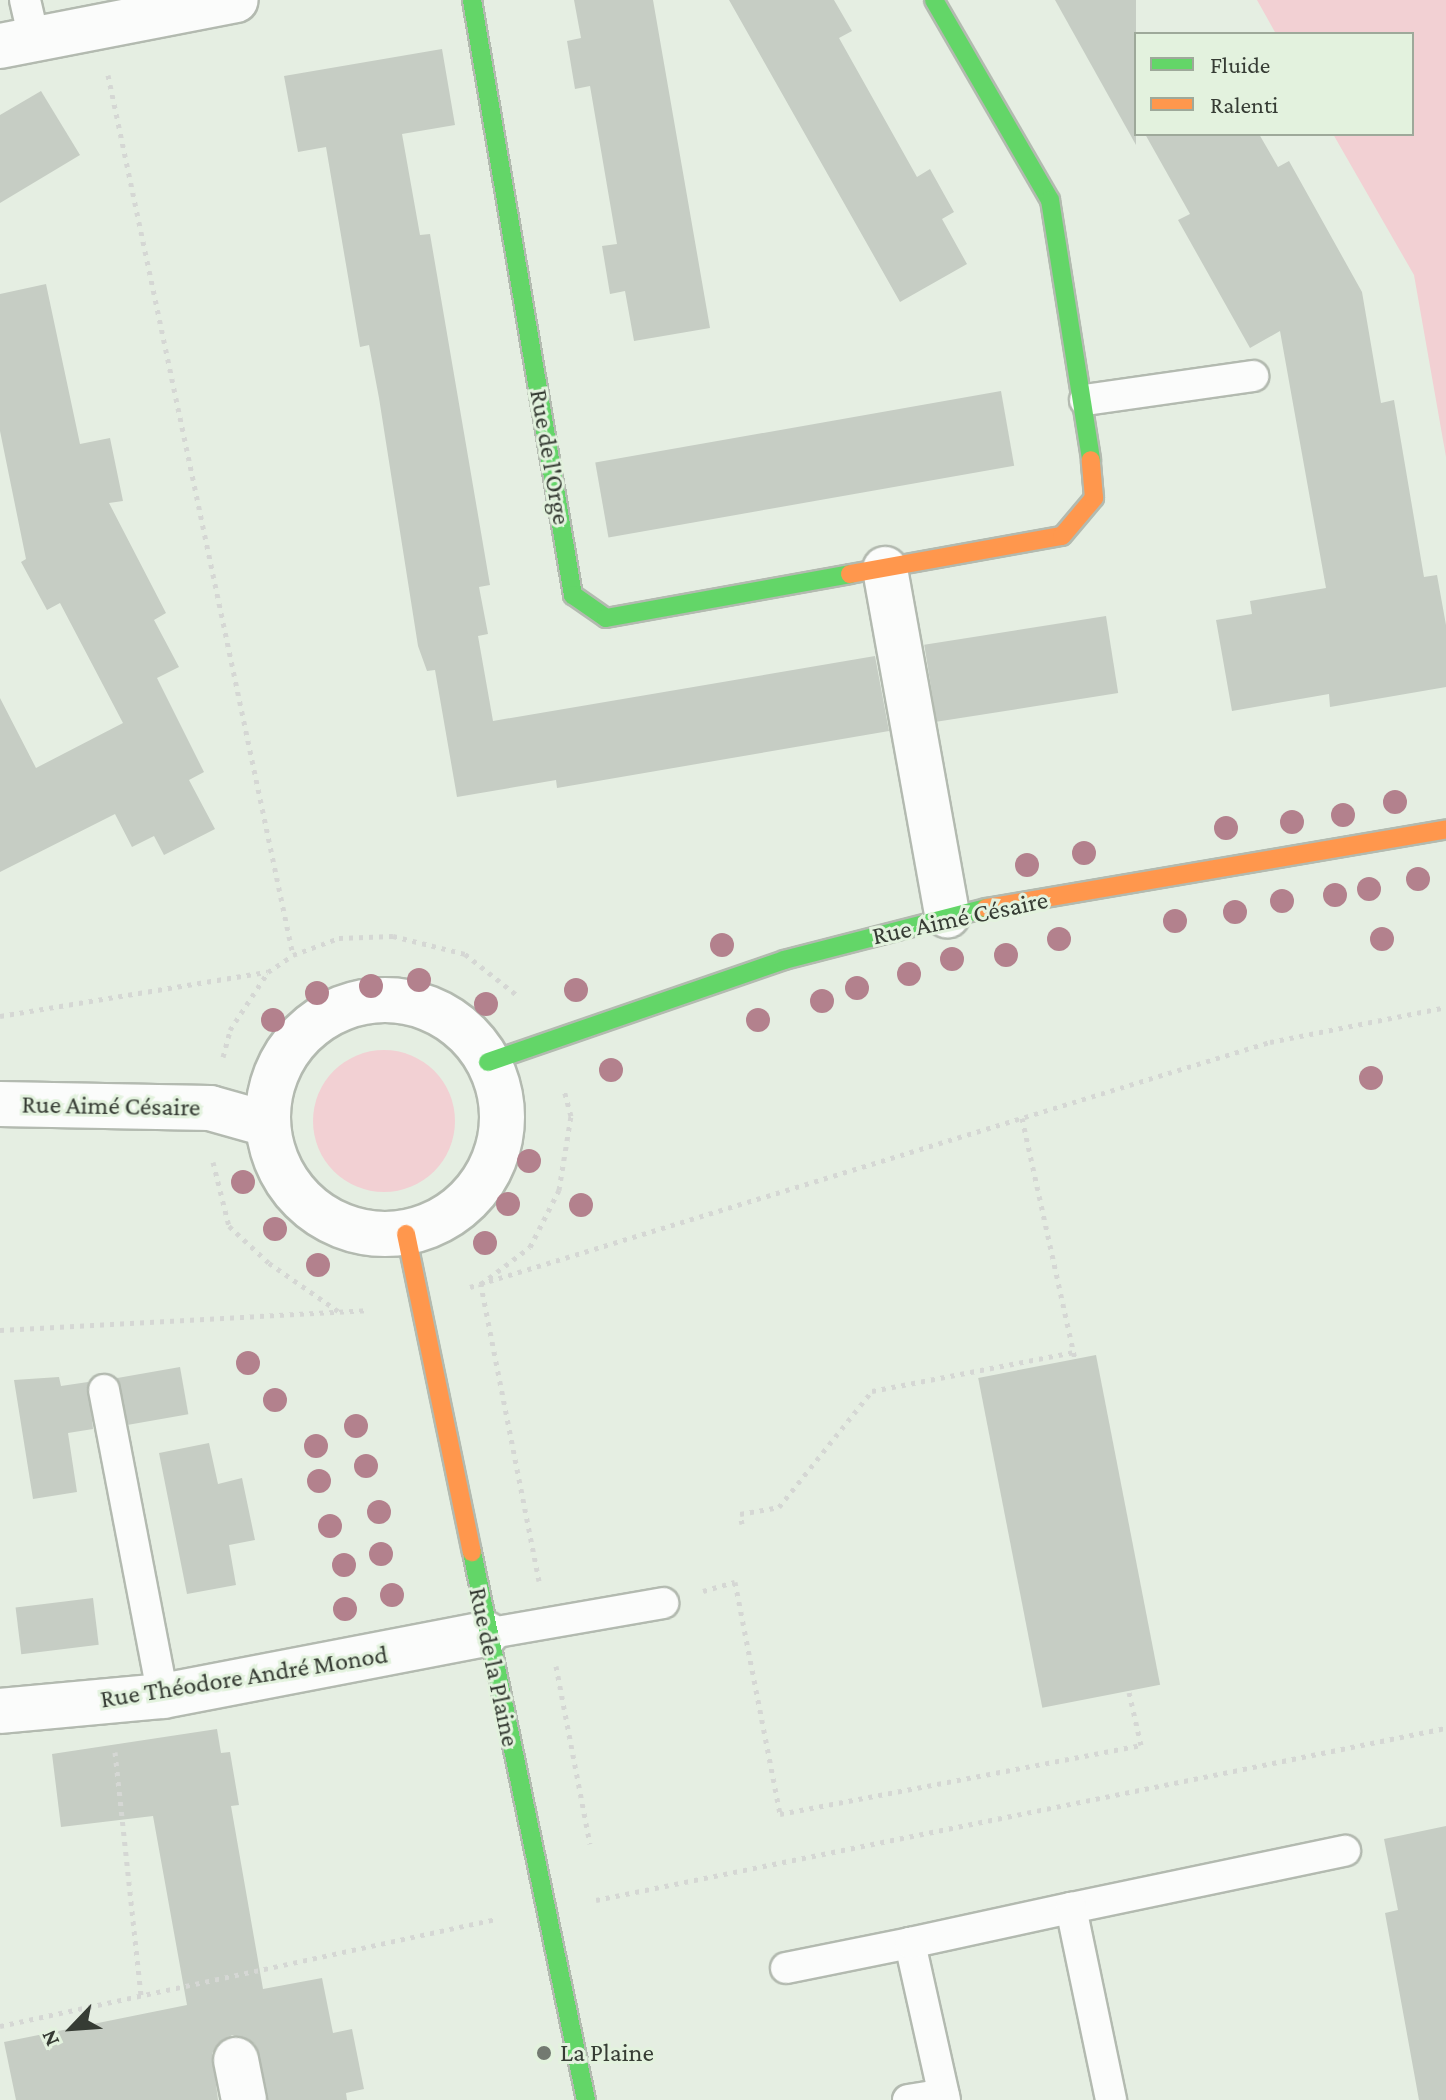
<!DOCTYPE html>
<html>
<head>
<meta charset="utf-8">
<style>
  body { margin:0 }
  #map { position:relative; width:1446px; height:2100px; overflow:hidden; background:#e5eee2; font-family:"Crimson Pro",serif }
  div>[style] { position:absolute }
  .green>* { inset:0; background:#f2d0d3 }
  .round { border-radius:50% }
  .building>* { inset:0; background:#c6cdc4; transform-origin:0 0 }
  .path>* { height:5px; margin-top:-2.5px; transform-origin:0; background:repeating-linear-gradient(90deg,#d5d7d4 0 4px,transparent 0 10px) }
  .roads { filter:drop-shadow(2px 0 #b3bab0) drop-shadow(-2px 0 #b3bab0) drop-shadow(0 2px #b3bab0) drop-shadow(0 -2px #b3bab0) }
  .lane>* { height:30px; margin:-15px; padding:0 15px; transform-origin:15px; border-radius:15px; background:#fbfcfb }
  .street>* { height:44px; margin:-22px; padding:0 22px; transform-origin:22px; border-radius:22px; background:#fbfcfb }
  .street>.ring { margin:-22px; padding:0; box-sizing:content-box; background:none; border:44px solid #fbfcfb; border-radius:50% }
  .fast>* { height:18px; margin:-9px; padding:0 9px; transform-origin:9px; border-radius:9px; background:#63d668 }
  .slow>* { height:18px; margin:-9px; padding:0 9px; transform-origin:9px; border-radius:9px; background:#ff974d }
  .trees>* { width:24px; height:24px; margin:-12px; border-radius:50%; background:#b3818d }
  .dots>* { width:22px; height:22px; translate:-50% -50%; box-sizing:border-box; border:4px solid #e3f2de; border-radius:50% }
  span { translate:-50% -50%; white-space:nowrap; text-align:center; line-height:1.15; -webkit-text-stroke:6px #e3f2de; paint-order:stroke }
  .street-label { font-size:26px; color:#363c34 }
  .poi-label { font-size:26px; color:#363c34 }
  .left { translate:0 -50%; text-align:left }
  .legend { position:absolute; left:1134px; top:32px; width:280px; height:104px; box-sizing:border-box; background:#e3f2de; border:2px solid #9ea99a; margin:0; padding:10px 14px; list-style:none; font-size:24px; color:#363c34 }
  .legend li { display:flex; align-items:center; gap:16px; height:40px }
  .legend b { width:40px; border:2px solid #9ea99a }
  .north { position:absolute; left:32px; top:1988px; width:80px; height:80px; -webkit-text-stroke:6px #e3f2de; paint-order:stroke; rotate:245deg; font-size:22px; font-weight:700; line-height:32px; text-align:center; color:#363c34 }
  .north::after { content:''; display:block; margin:auto; width:28px; height:36px; background:#363c34; clip-path:polygon(50% 0,100% 100%,50% 72%,0 100%) }
</style>
</head>
<body>
<div id="map">
  <div class="green">
    <div style="clip-path:polygon(1257px 0,1446px 0,1446px 457px,1414px 275px,1333px 134px,1412px 134px,1412px 34px,1276px 34px)"></div>
    <div class="round" style="left:313px;top:1050px;width:142px;height:142px"></div>
  </div>
  <div class="building">
    <div style="clip-path:polygon(574px 0,653px 0,710px 328px,634px 341px,625px 291px,610px 294px,602px 246px,617px 244px,590px 86px,575px 89px,567px 41px,581px 38px)"></div>
    <div style="clip-path:polygon(729px 0,834px 0,852px 31px,839px 38px,917px 177px,930px 169px,954px 212px,942px 219px,967px 264px,900px 302px)"></div>
    <div style="clip-path:polygon(1055px 0,1136px 0,1136px 145px)"></div>
    <div style="clip-path:polygon(442px 49px,455px 125px,402px 134px,420px 235px,430px 234px,490px 585px,479px 587px,488px 634px,478px 636px,493px 721px,875px 656px,889px 731px,557px 788px,556px 780px,457px 797px,435px 670px,427px 671px,418px 646px,379px 398px,369px 345px,360px 347px,326px 147px,298px 152px,284px 76px)"></div>
    <div style="clip-path:polygon(41px 91px,80px 155px,0 203px,0 115px)"></div>
    <div style="clip-path:polygon(1145px 134px,1259px 134px,1278px 167px,1289px 161px,1362px 292px,1381px 403px,1394px 400px,1424px 577px,1437px 575px,1446px 625px,1446px 687px,1330px 707px,1329px 694px,1232px 711px,1216px 620px,1252px 614px,1250px 601px,1326px 588px,1280px 331px,1250px 348px,1178px 220px,1190px 214px)"></div>
    <div style="clip-path:polygon(46px 284px,80px 444px,110px 438px,123px 501px,109px 503px,166px 613px,154px 620px,179px 667px,157px 678px,204px 772px,189px 780px,215px 829px,164px 855px,154px 836px,132px 847px,115px 814px,0 872px,0 698px,36px 768px,123px 723px,60px 603px,47px 610px,21px 562px,26px 559px,0 431px,0 294px)"></div>
    <div style="left:1001px;top:391px;width:76px;height:412px;rotate:80deg"></div>
    <div style="left:1106px;top:616px;width:78px;height:184px;rotate:81deg"></div>
    <div style="left:1096px;top:1355px;width:336px;height:120px;rotate:79deg"></div>
    <div style="left:180px;top:1367px;width:48px;height:65px;rotate:80deg"></div>
    <div style="clip-path:polygon(59px 1377px,61px 1386px,88px 1382px,93px 1429px,68px 1433px,77px 1492px,33px 1499px,14px 1380px)"></div>
    <div style="clip-path:polygon(209px 1443px,218px 1484px,242px 1478px,255px 1540px,229px 1545px,236px 1585px,187px 1594px,159px 1453px)"></div>
    <div style="left:93px;top:1598px;width:47px;height:78px;rotate:83deg"></div>
    <div style="clip-path:polygon(217px 1729px,221px 1753px,230px 1752px,239px 1805px,231px 1806px,263px 1989px,322px 1978px,333px 2033px,352px 2029px,364px 2089px,346px 2093px,347px 2100px,268px 2100px,255px 2044px,232px 2035px,212px 2053px,218px 2100px,16px 2100px,4px 2042px,187px 2005px,153px 1816px,61px 1827px,52px 1754px)"></div>
    <div style="clip-path:polygon(1446px 1826px,1446px 2100px,1419px 2100px,1385px 1913px,1398px 1910px,1384px 1839px)"></div>
  </div>
  <div class="path">
    <div style="left:108px;top:75px;width:899px;rotate:78.13deg"></div>
    <div style="left:0;top:1016px;width:271px;rotate:-9.4deg"></div>
    <div style="left:223px;top:1057px;width:28px;rotate:-75deg"></div>
    <div style="left:230px;top:1030px;width:69px;rotate:-56.8deg"></div>
    <div style="left:268px;top:972px;width:30px;rotate:-34deg"></div>
    <div style="left:293px;top:955px;width:49px;rotate:-20.3deg"></div>
    <div style="left:339px;top:938px;width:54px;rotate:-2.1deg"></div>
    <div style="left:393px;top:936px;width:74px;rotate:14deg"></div>
    <div style="left:465px;top:954px;width:68px;rotate:38.4deg"></div>
    <div style="left:1022px;top:1118px;width:247px;rotate:77.6deg"></div>
    <div style="left:213px;top:1162px;width:66px;rotate:76deg"></div>
    <div style="left:229px;top:1226px;width:54px;rotate:42.8deg"></div>
    <div style="left:269px;top:1263px;width:84px;rotate:34.8deg"></div>
    <div style="left:470px;top:1287px;width:837px;rotate:-17.03deg"></div>
    <div style="left:1270px;top:1042px;width:179px;rotate:-11.2deg"></div>
    <div style="left:0;top:1330px;width:367px;rotate:-3.1deg"></div>
    <div style="left:742px;top:1524px;width:10px;rotate:-101deg"></div>
    <div style="left:740px;top:1514px;width:40px;rotate:-10deg"></div>
    <div style="left:779px;top:1507px;width:149px;rotate:-51.3deg"></div>
    <div style="left:872px;top:1391px;width:206px;rotate:-10.9deg"></div>
    <div style="left:539px;top:1581px;width:303px;rotate:-101.1deg"></div>
    <div style="left:481px;top:1284px;width:61px;rotate:-37.1deg"></div>
    <div style="left:530px;top:1247px;width:64px;rotate:-63deg"></div>
    <div style="left:559px;top:1190px;width:75px;rotate:-80.8deg"></div>
    <div style="left:571px;top:1116px;width:27px;rotate:-105deg"></div>
    <div style="left:703px;top:1591px;width:33px;rotate:-16deg"></div>
    <div style="left:735px;top:1582px;width:236px;rotate:79deg"></div>
    <div style="left:780px;top:1814px;width:368px;rotate:-10.8deg"></div>
    <div style="left:1141px;top:1745px;width:54px;rotate:-102.8deg"></div>
    <div style="left:556px;top:1666px;width:181px;rotate:79.2deg"></div>
    <div style="left:115px;top:1752px;width:246px;rotate:83.9deg"></div>
    <div style="left:596px;top:1900px;width:867px;rotate:-11.44deg"></div>
    <div style="left:0;top:2026px;width:507px;rotate:-12.17deg"></div>
  </div>
  <div class="roads">
    <div class="lane">
      <div style="left:25px;top:0;width:40px;rotate:77deg"></div>
      <div style="left:1085px;top:400px;width:170px;rotate:-8.1deg"></div>
      <div style="left:104px;top:1390px;width:312px;rotate:79.1deg"></div>
      <div style="left:486px;top:1634px;width:180px;rotate:-9.9deg"></div>
      <div style="left:1071px;top:1908px;width:280px;rotate:-11.8deg"></div>
      <div style="left:786px;top:1968px;width:126px;rotate:-11.4deg"></div>
      <div style="left:908px;top:2100px;width:36px;rotate:-9deg"></div>
      <div style="left:945px;top:2100px;width:161px;rotate:-102.6deg"></div>
      <div style="left:910px;top:1943px;width:165px;rotate:-12.3deg"></div>
      <div style="left:1071px;top:1908px;width:196px;rotate:78.2deg"></div>
    </div>
    <div class="street">
      <div style="left:0;top:46px;width:240px;rotate:-11deg"></div>
      <div style="left:885px;top:569px;width:352px;rotate:79.8deg"></div>
      <div class="ring" style="left:268px;top:1000px;width:190px;height:190px"></div>
      <div style="left:0;top:1104px;width:210px;rotate:1.1deg"></div>
      <div style="left:210px;top:1108px;width:59px;rotate:15.7deg"></div>
      <div style="left:0;top:1711px;width:164px;rotate:-5.3deg"></div>
      <div style="left:163px;top:1696px;width:329px;rotate:-10.9deg"></div>
      <div style="left:236px;top:2060px;width:41px;rotate:78.7deg"></div>
    </div>
    <div class="fast">
      <div style="left:472px;top:0;width:604px;rotate:80.37deg"></div>
      <div style="left:573px;top:595px;width:40px;rotate:34.9deg"></div>
      <div style="left:606px;top:618px;width:248px;rotate:-10.2deg"></div>
      <div style="left:934px;top:0;width:231px;rotate:59.9deg"></div>
      <div style="left:1050px;top:200px;width:263px;rotate:81deg"></div>
      <div style="left:488px;top:1062px;width:313px;rotate:-19deg"></div>
      <div style="left:784px;top:960px;width:209px;rotate:-14.4deg"></div>
      <div style="left:472px;top:1552px;width:560px;rotate:78.25deg"></div>
    </div>
    <div class="slow">
      <div style="left:850px;top:574px;width:215px;rotate:-10.2deg"></div>
      <div style="left:1062px;top:536px;width:50px;rotate:-49.9deg"></div>
      <div style="left:1094px;top:498px;width:38px;rotate:-95deg"></div>
      <div style="left:986px;top:908px;width:467px;rotate:-9.7deg"></div>
      <div style="left:406px;top:1234px;width:325px;rotate:78.3deg"></div>
    </div>
  </div>
  <div class="trees">
    <div style="left:1395px;top:802px"></div>
    <div style="left:1343px;top:815px"></div>
    <div style="left:1292px;top:822px"></div>
    <div style="left:1226px;top:828px"></div>
    <div style="left:1084px;top:853px"></div>
    <div style="left:1027px;top:865px"></div>
    <div style="left:1418px;top:879px"></div>
    <div style="left:1369px;top:889px"></div>
    <div style="left:1335px;top:895px"></div>
    <div style="left:1282px;top:901px"></div>
    <div style="left:1235px;top:912px"></div>
    <div style="left:1175px;top:921px"></div>
    <div style="left:1059px;top:939px"></div>
    <div style="left:1382px;top:939px"></div>
    <div style="left:722px;top:945px"></div>
    <div style="left:1006px;top:955px"></div>
    <div style="left:952px;top:959px"></div>
    <div style="left:909px;top:974px"></div>
    <div style="left:419px;top:980px"></div>
    <div style="left:371px;top:986px"></div>
    <div style="left:857px;top:988px"></div>
    <div style="left:576px;top:990px"></div>
    <div style="left:317px;top:993px"></div>
    <div style="left:822px;top:1001px"></div>
    <div style="left:486px;top:1004px"></div>
    <div style="left:273px;top:1020px"></div>
    <div style="left:758px;top:1020px"></div>
    <div style="left:611px;top:1070px"></div>
    <div style="left:1371px;top:1078px"></div>
    <div style="left:529px;top:1161px"></div>
    <div style="left:243px;top:1182px"></div>
    <div style="left:508px;top:1204px"></div>
    <div style="left:581px;top:1205px"></div>
    <div style="left:275px;top:1229px"></div>
    <div style="left:485px;top:1243px"></div>
    <div style="left:318px;top:1265px"></div>
    <div style="left:248px;top:1363px"></div>
    <div style="left:275px;top:1400px"></div>
    <div style="left:356px;top:1426px"></div>
    <div style="left:316px;top:1446px"></div>
    <div style="left:366px;top:1466px"></div>
    <div style="left:319px;top:1481px"></div>
    <div style="left:379px;top:1512px"></div>
    <div style="left:330px;top:1526px"></div>
    <div style="left:381px;top:1554px"></div>
    <div style="left:344px;top:1565px"></div>
    <div style="left:392px;top:1595px"></div>
    <div style="left:345px;top:1609px"></div>
  </div>
  <div class="dots">
    <div style="left:544px;top:2053px;background:#737a71"></div>
  </div>
  <div class="street-label">
    <span style="left:550px;top:457px;rotate:80deg">Rue de l'Orge</span>
    <span style="left:960px;top:918px;rotate:-12deg">Rue Aimé Césaire</span>
    <span style="left:111px;top:1106px;rotate:1deg">Rue Aimé Césaire</span>
    <span style="left:494px;top:1667px;rotate:78deg">Rue de la Plaine</span>
    <span style="left:244px;top:1677px;rotate:-9deg">Rue Théodore André Monod</span>
  </div>
  <div class="poi-label">
    <span class="left" style="left:560px;top:2053px">La Plaine</span>
  </div>
  <ul class="legend">
  <li><b style="height:10px;background:#63d668"></b>Fluide</li>
  <li><b style="height:10px;background:#ff974d"></b>Ralenti</li>
  </ul>
  <div class="north">N</div>
</div>
</body>
</html>
